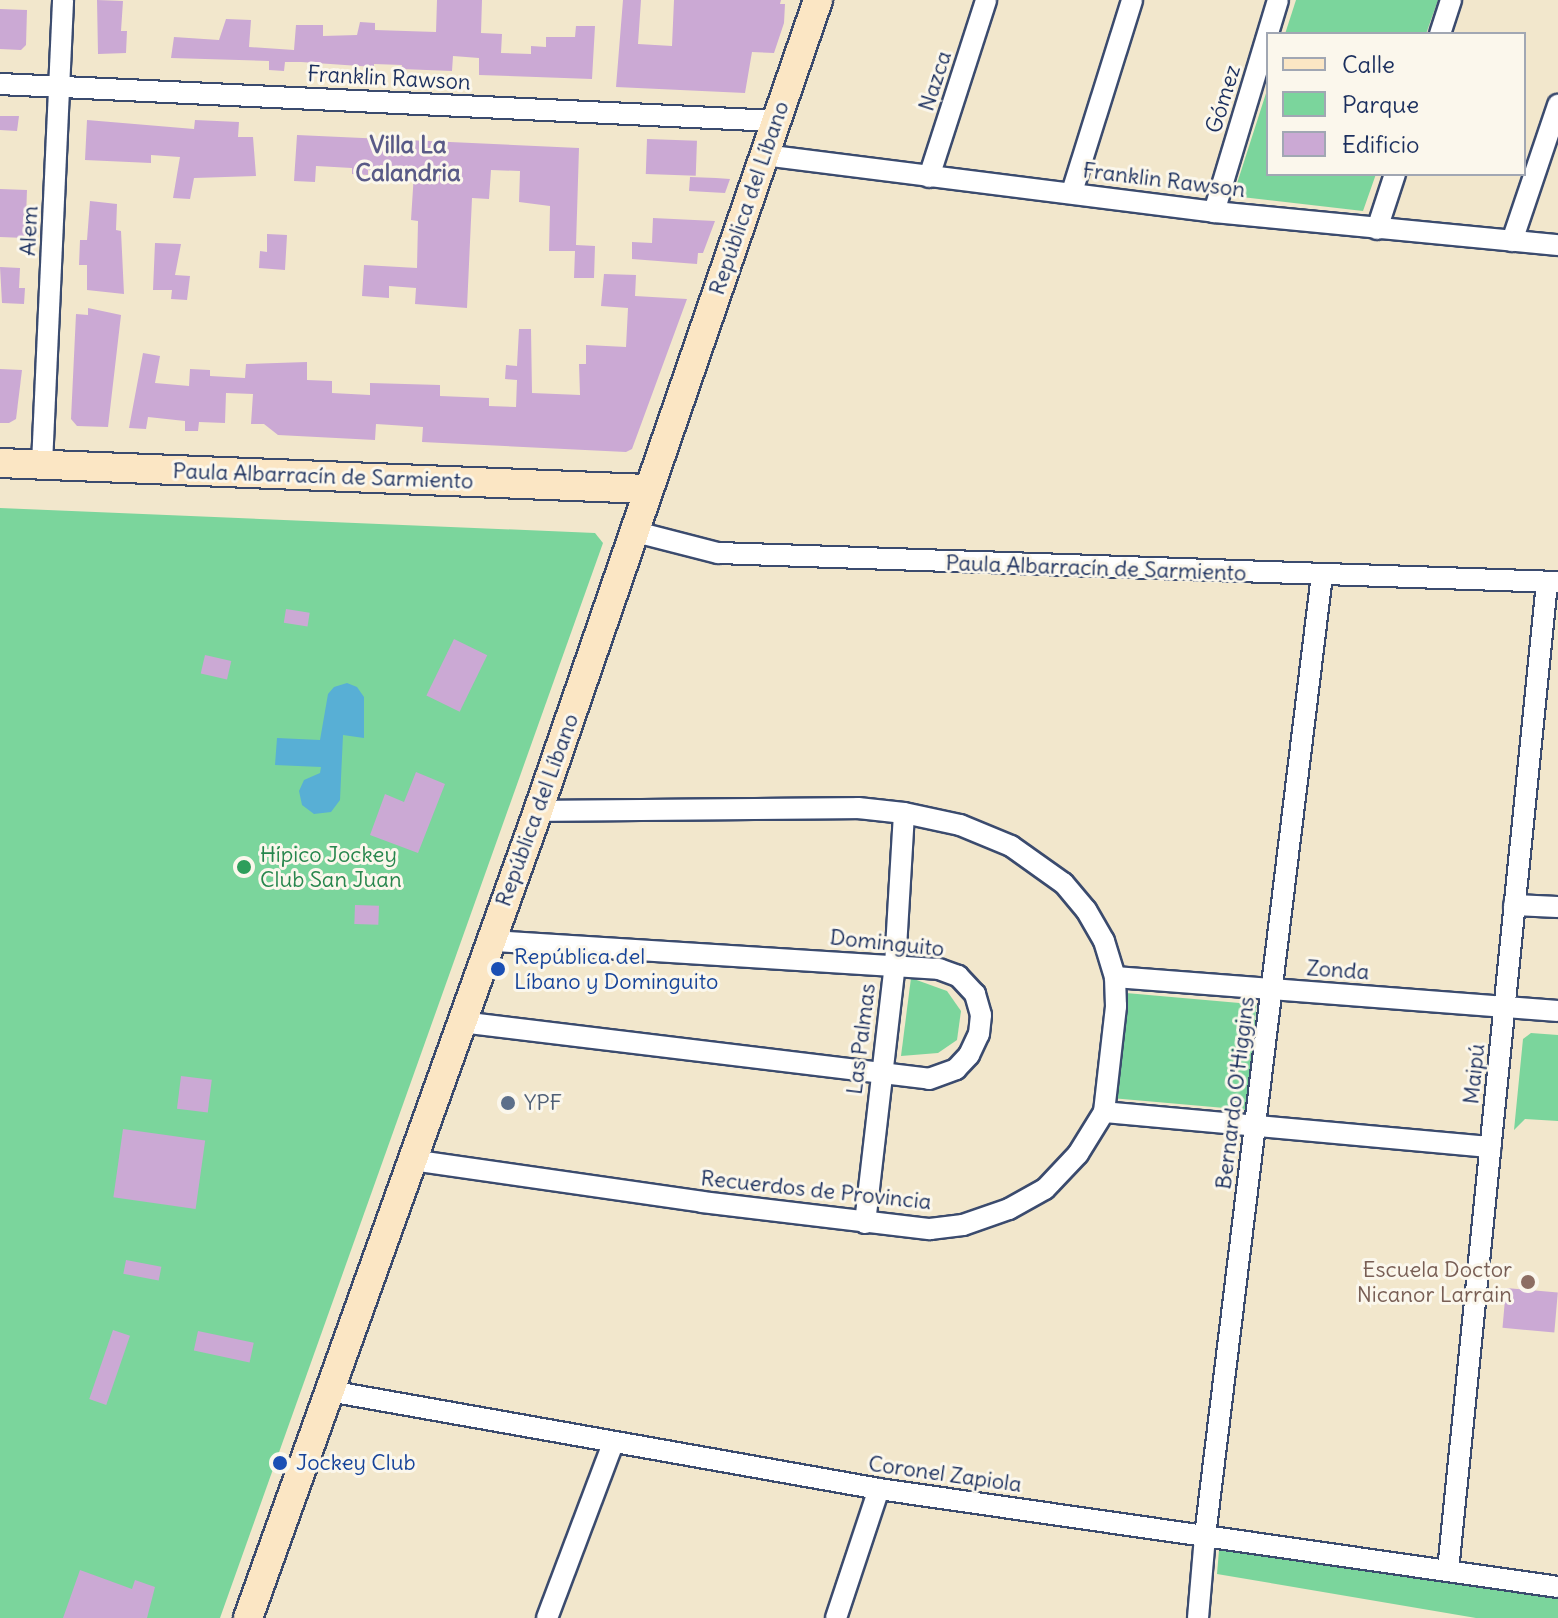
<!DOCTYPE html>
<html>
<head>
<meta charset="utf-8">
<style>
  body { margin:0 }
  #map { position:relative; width:1558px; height:1618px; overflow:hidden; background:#f2e7cc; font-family:Delius,sans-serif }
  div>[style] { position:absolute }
  .green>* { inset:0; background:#7bd59c; transform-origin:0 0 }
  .water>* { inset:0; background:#58afd5 }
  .building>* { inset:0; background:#cba9d4; transform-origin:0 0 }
  .roads { filter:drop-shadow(2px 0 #3b4b6e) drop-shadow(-2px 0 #3b4b6e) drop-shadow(0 2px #3b4b6e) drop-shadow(0 -2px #3b4b6e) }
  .street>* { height:20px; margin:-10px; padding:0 10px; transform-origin:10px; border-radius:10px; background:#fff }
  .secondary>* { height:28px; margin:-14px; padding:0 14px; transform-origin:14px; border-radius:14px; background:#fbe6c4 }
  .dots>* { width:22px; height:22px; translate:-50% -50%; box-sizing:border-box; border:4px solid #fbf7ec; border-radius:50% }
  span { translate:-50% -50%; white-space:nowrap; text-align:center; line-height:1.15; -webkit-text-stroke:6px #fbf7ec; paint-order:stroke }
  .street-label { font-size:22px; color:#1b2f5e }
  .leisure-label { font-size:22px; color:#27864d }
  .left { translate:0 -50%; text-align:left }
  .transit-label { font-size:22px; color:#164399 }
  .service-label { font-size:22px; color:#4e5e75 }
  .education-label { font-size:22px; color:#785e54 }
  .right { translate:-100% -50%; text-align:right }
  .neighbourhood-label { font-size:24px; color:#595a87; font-weight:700 }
  .legend { position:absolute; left:1266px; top:32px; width:260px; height:144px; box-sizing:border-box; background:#fbf7ec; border:2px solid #a1a7b3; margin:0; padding:10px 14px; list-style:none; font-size:24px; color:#1b2f5e }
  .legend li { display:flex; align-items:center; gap:16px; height:40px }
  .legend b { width:40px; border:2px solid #a1a7b3 }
</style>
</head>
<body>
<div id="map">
  <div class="green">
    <div style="clip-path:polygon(1296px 0,1438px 0,1426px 34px,1285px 34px)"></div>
    <div style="clip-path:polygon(1268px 87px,1268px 174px,1376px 174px,1363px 211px,1233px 196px)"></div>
    <div style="clip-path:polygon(0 508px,595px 533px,603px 543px,220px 1618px,0 1618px)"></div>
    <div style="clip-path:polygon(911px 978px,947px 991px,961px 1011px,957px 1040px,938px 1053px,901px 1056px)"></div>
    <div style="left:1126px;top:993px;width:131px;height:106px;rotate:5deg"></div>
    <div style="clip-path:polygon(1531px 1033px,1558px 1035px,1558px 1121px,1525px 1119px,1514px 1130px,1523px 1039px)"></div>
    <div style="clip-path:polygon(1226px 1544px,1558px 1595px,1558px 1618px,1476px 1618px,1217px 1574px,1219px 1550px)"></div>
  </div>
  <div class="water">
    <div style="clip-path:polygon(347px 683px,357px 687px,364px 697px,364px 738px,343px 735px,340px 800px,331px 812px,314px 814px,302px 805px,299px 791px,304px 780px,320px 773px,321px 767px,275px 765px,277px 738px,320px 740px,328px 694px,334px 687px)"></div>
  </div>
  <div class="building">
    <div style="clip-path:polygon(97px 0,123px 1px,121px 31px,127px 31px,126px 53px,98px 54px)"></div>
    <div style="clip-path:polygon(437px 0,482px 0,481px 33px,502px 34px,501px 53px,531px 54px,531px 46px,546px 47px,546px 37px,575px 37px,576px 26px,595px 26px,592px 79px,479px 75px,479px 58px,453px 56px,452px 71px,401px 69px,402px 65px,374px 64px,374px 67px,301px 62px,285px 62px,284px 71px,269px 70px,269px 61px,171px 58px,174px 37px,219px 40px,226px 19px,251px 20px,249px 47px,294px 50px,296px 25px,323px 25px,323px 36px,357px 35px,360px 22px,375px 23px,375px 30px,436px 32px)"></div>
    <div style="clip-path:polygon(623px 0,641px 0,638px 44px,672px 46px,674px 0,781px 0,780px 4px,785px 4px,784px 23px,774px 53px,752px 52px,745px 93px,616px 87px)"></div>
    <div style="clip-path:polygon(0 9px,27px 10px,26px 45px,21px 50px,0 49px)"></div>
    <div style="clip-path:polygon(0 116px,19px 116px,17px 131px,0 130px)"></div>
    <div style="clip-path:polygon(87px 120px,194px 129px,195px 120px,239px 122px,238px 137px,253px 137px,256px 176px,194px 178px,190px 199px,173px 198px,180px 157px,151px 155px,151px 163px,85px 160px)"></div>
    <div style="clip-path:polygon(297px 135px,579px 148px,576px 245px,595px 246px,594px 278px,574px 278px,575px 251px,549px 251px,550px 206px,519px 202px,520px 171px,491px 170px,489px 199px,472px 198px,467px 308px,415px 304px,416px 288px,389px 286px,389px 298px,362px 296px,364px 265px,417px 268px,418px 221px,411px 220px,414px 173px,410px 173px,410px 167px,380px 165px,380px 171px,368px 170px,368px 175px,352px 174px,352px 168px,316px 166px,315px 182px,294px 181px)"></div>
    <div style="left:647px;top:139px;width:50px;height:35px;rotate:2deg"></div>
    <div style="clip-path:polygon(690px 177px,716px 178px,730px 179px,725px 193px,689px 191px)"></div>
    <div style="left:0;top:189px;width:27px;height:48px;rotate:2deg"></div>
    <div style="clip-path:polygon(90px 201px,117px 204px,116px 230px,121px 231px,124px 294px,87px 290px,87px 265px,79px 265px,80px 240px,87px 240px)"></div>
    <div style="clip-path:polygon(653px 218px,715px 221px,703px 253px,698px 253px,697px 264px,632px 259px,632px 242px,652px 243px)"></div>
    <div style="clip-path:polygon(267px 234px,287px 235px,285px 270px,259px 268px,260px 251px,267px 252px)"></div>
    <div style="clip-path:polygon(155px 243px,181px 244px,175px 275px,190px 276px,187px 300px,171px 299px,172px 290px,153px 290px)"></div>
    <div style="clip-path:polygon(0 267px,20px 268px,19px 288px,25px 288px,24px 304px,2px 303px)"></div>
    <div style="clip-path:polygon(604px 274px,636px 275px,635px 296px,687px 299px,632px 449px,626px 452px,422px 442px,423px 427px,376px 424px,375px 440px,278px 435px,264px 424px,251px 424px,253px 394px,226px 393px,225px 423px,199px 422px,198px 431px,185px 431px,185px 421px,148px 417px,146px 429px,129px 428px,143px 353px,160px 356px,155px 383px,189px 386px,190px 369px,210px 370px,210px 376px,245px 378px,246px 364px,307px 362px,307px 380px,332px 381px,332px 393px,370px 395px,370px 383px,440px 385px,440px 396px,489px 398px,489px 406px,516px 407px,517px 380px,505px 379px,506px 365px,517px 366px,519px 329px,531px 329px,532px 393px,580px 395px,579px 364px,586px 364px,586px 345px,626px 347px,628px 308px,601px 306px)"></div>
    <div style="clip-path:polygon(88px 308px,121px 315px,108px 427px,77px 426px,71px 419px,76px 314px,88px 315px)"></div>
    <div style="clip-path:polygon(0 369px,22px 370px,16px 419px,9px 423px,0 423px)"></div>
    <div style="left:286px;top:609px;width:24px;height:14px;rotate:9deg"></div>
    <div style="left:454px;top:639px;width:37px;height:63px;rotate:26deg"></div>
    <div style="left:205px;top:655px;width:27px;height:19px;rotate:13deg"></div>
    <div style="clip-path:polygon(416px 772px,445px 784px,418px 853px,370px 835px,385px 794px,404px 802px)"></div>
    <div style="left:355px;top:905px;width:24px;height:19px;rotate:2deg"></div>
    <div style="left:181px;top:1076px;width:31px;height:33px;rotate:7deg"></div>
    <div style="left:123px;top:1129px;width:83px;height:69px;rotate:8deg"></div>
    <div style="left:126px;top:1260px;width:36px;height:14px;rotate:11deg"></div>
    <div style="left:1506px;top:1288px;width:52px;height:40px;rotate:5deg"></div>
    <div style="left:113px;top:1330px;width:18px;height:73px;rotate:19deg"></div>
    <div style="left:198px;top:1331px;width:57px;height:20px;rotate:12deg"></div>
    <div style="clip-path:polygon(80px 1570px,132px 1589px,135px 1580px,155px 1587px,147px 1618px,63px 1618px)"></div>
  </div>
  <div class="roads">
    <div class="street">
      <div style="left:1440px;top:34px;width:36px;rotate:-72deg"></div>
      <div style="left:0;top:84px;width:777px;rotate:2.73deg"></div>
      <div style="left:764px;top:155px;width:454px;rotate:7.2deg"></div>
      <div style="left:1214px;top:212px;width:346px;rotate:5.5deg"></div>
      <div style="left:929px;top:177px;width:186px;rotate:-72.1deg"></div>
      <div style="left:1072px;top:192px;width:201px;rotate:-72.6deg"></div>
      <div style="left:1214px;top:212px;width:221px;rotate:-73.2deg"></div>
      <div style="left:1377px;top:229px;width:58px;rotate:-71.9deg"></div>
      <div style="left:1512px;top:241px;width:144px;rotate:-71.3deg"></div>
      <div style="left:42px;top:464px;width:464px;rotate:-87.4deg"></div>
      <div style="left:636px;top:532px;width:85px;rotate:14.4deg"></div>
      <div style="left:718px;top:553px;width:841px;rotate:1.98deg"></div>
      <div style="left:1514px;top:905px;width:44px;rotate:2.6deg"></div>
      <div style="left:1115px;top:977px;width:444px;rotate:4.4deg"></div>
      <div style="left:461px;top:1022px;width:471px;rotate:6.9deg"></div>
      <div style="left:929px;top:1079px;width:29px;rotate:-20deg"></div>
      <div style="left:956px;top:1069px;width:19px;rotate:-47deg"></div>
      <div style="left:969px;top:1055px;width:23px;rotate:-65deg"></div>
      <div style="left:979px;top:1034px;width:19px;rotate:-84deg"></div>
      <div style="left:981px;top:1015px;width:22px;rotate:-106deg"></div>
      <div style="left:975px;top:994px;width:25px;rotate:-133deg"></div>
      <div style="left:958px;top:976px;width:20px;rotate:-160deg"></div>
      <div style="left:939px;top:969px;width:450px;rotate:-176.4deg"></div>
      <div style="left:1104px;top:1112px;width:388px;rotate:5.2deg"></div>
      <div style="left:412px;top:1160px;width:293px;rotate:8.2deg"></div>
      <div style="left:702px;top:1202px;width:230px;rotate:6.8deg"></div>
      <div style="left:930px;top:1229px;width:33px;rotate:-7deg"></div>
      <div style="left:963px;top:1225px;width:49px;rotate:-19.2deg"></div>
      <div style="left:1009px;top:1209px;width:41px;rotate:-29.1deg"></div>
      <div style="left:1045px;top:1189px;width:48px;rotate:-46.7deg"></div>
      <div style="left:1078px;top:1154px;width:49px;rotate:-58.2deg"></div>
      <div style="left:1104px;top:1112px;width:107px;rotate:-83.5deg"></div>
      <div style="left:1116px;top:1006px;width:29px;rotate:-92deg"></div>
      <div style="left:1115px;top:977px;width:38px;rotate:-107deg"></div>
      <div style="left:1104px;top:941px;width:36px;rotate:-120deg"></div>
      <div style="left:1086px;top:910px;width:35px;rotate:-130deg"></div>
      <div style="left:1063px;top:883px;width:64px;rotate:-144.6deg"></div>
      <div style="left:1011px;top:846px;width:55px;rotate:-157.6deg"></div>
      <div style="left:960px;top:825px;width:57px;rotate:-167.9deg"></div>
      <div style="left:904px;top:813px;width:46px;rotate:-173.8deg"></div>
      <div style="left:858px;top:808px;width:320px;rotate:179.5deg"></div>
      <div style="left:865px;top:1223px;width:260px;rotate:-83.4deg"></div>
      <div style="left:895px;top:965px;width:152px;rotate:-86.6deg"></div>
      <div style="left:329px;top:1391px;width:559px;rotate:10.1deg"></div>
      <div style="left:879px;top:1489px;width:686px;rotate:8.21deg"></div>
      <div style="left:1448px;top:1571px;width:994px;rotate:-84.28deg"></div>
      <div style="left:547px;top:1618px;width:187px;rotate:-69.3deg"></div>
      <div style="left:836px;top:1618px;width:136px;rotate:-71.6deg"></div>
      <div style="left:1198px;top:1618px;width:82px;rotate:-85.1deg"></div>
      <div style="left:1205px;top:1536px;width:968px;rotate:-83.06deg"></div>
    </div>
    <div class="secondary">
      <div style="left:0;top:463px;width:648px;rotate:2.3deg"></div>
      <div style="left:248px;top:1618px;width:858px;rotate:-70.23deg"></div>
      <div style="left:538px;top:811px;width:858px;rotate:-70.95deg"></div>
    </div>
  </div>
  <div class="dots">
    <div style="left:244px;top:867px;background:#2e9e5b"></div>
    <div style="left:498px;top:969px;background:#1a4fb4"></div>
    <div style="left:508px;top:1103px;background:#5c6f8a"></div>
    <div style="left:1528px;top:1282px;background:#8d6e63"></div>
    <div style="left:280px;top:1463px;background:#1a4fb4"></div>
  </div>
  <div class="street-label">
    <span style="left:389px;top:78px;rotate:3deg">Franklin Rawson</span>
    <span style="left:935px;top:81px;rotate:-72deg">Nazca</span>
    <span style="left:1223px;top:99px;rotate:-73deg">Gómez</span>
    <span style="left:1164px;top:180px;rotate:7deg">Franklin Rawson</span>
    <span style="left:749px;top:198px;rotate:-71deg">República del Líbano</span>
    <span style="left:29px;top:231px;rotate:-87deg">Alem</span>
    <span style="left:323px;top:476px;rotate:2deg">Paula Albarracín de Sarmiento</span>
    <span style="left:1096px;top:568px;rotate:2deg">Paula Albarracín de Sarmiento</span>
    <span style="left:537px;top:810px;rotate:-70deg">República del Líbano</span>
    <span style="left:887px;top:943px;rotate:6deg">Dominguito</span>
    <span style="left:1338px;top:970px;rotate:4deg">Zonda</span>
    <span style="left:861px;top:1039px;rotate:-83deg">Las Palmas</span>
    <span style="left:1474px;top:1074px;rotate:-84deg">Maipú</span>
    <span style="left:1235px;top:1093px;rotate:-83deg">Bernardo O'Higgins</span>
    <span style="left:816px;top:1190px;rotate:6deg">Recuerdos de Provincia</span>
    <span style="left:945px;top:1474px;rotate:8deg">Coronel Zapiola</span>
  </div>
  <div class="leisure-label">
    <span class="left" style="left:260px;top:867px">Hípico Jockey<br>Club San Juan</span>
  </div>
  <div class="transit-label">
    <span class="left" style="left:514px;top:969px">República del<br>Líbano y Dominguito</span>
    <span class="left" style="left:296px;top:1463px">Jockey Club</span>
  </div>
  <div class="service-label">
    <span class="left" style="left:524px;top:1103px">YPF</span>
  </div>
  <div class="education-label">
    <span class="right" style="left:1512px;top:1282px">Escuela Doctor<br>Nicanor Larrain</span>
  </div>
  <div class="neighbourhood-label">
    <span style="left:408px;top:159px">Villa La<br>Calandria</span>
  </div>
  <ul class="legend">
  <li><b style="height:10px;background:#fbe6c4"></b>Calle</li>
  <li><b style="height:22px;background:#7bd59c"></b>Parque</li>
  <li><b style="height:22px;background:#cba9d4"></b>Edificio</li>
  </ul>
</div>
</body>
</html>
